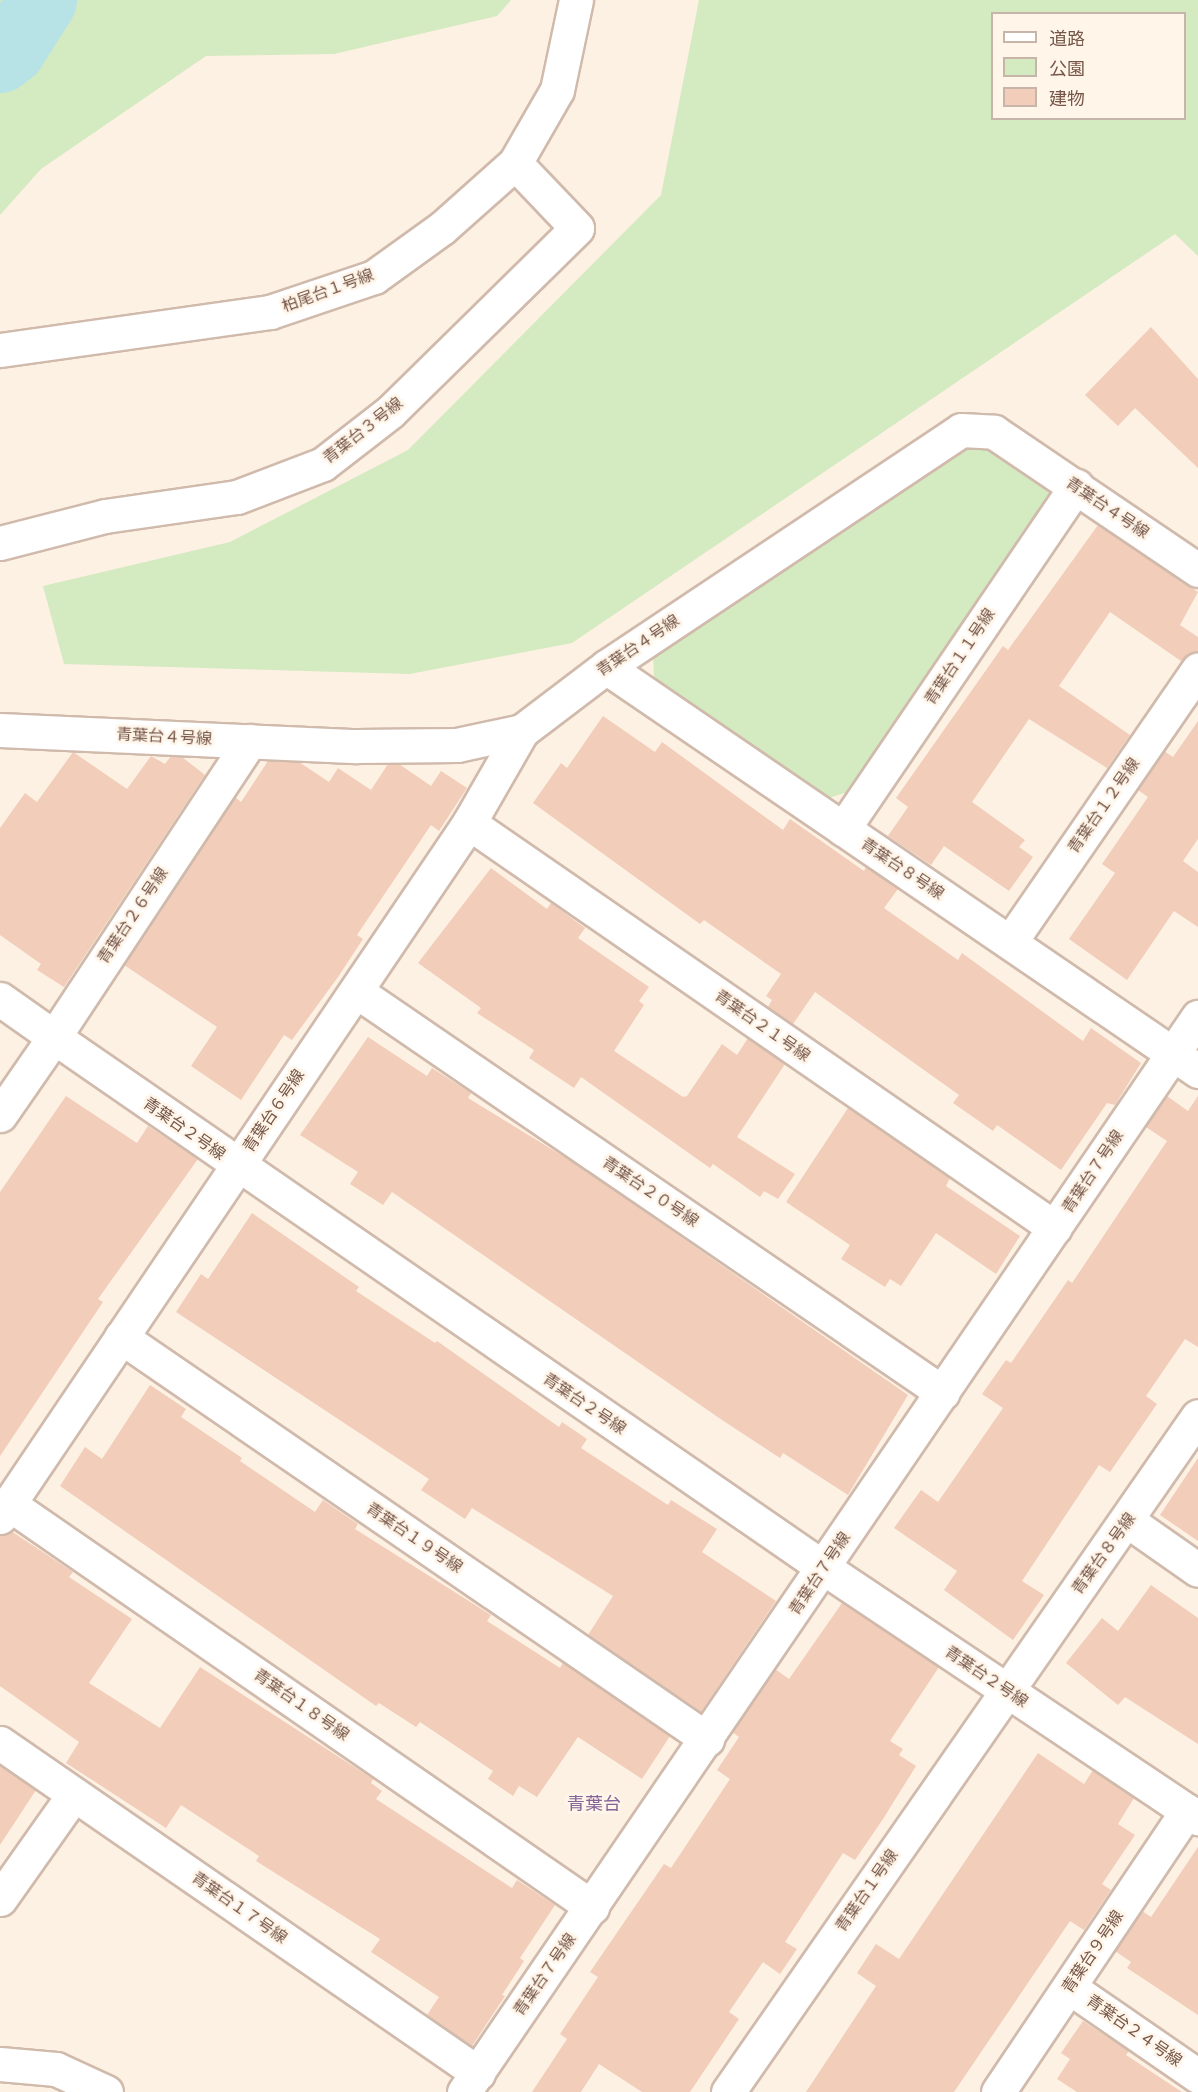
<!DOCTYPE html>
<html>
<head>
<meta charset="utf-8">
<style>
  body { margin:0 }
  #map { position:relative; width:1198px; height:2092px; overflow:hidden; background:#fdf1e3; font-family:Cabin,"Noto Sans JP",sans-serif }
  div>[style] { position:absolute }
  .green>* { inset:0; background:#d4eac1 }
  .river>* { height:69px; margin:-34.5px; padding:0 34.5px; transform-origin:34.5px; border-radius:34.5px; background:#b7e2e6 }
  .building>* { inset:0; background:#f2cdba }
  .roads { filter:drop-shadow(2px 0 #d0baac) drop-shadow(-2px 0 #d0baac) drop-shadow(0 2px #d0baac) drop-shadow(0 -2px #d0baac) }
  .minor>* { height:33px; margin:-16.5px; padding:0 16.5px; transform-origin:16.5px; border-radius:16.5px; background:#fff }
  span { translate:-50% -50%; white-space:nowrap; text-align:center; line-height:1.15; -webkit-text-stroke:5px #fff5e9; paint-order:stroke }
  .street-label { font-size:16px; color:#755648 }
  .neighbourhood-label { font-size:18px; color:#846499 }
  .legend { position:absolute; left:991px; top:12px; width:195px; height:108px; box-sizing:border-box; background:#fff5e9; border:2px solid #c8b5a9; margin:0; padding:8px 10px; list-style:none; font-size:18px; color:#755648 }
  .legend li { display:flex; align-items:center; gap:12px; height:30px }
  .legend b { width:30px; border:2px solid #c8b5a9 }
</style>
</head>
<body>
<div id="map">
  <div class="green">
    <div style="clip-path:polygon(0 0,511px 0,497px 16px,334px 54px,206px 56px,41px 169px,0 215px)"></div>
    <div style="clip-path:polygon(evenodd,699px 0,1198px 0,1198px 256px,1175px 234px,572px 643px,410px 674px,64px 664px,43px 586px,230px 542px,408px 450px,661px 195px,699px 0,992px 14px,1184px 14px,1184px 118px,992px 118px,992px 14px)"></div>
    <div style="clip-path:polygon(995px 444px,1047px 479px,1052px 499px,854px 790px,826px 799px,654px 679px,653px 651px,971px 445px)"></div>
  </div>
  <div class="river">
    <div style="left:0;top:58px;width:14px;rotate:-39deg"></div>
    <div style="left:11px;top:49px;width:58px;rotate:-57.7deg"></div>
  </div>
  <div class="building">
    <div style="clip-path:polygon(1151px 327px,1198px 379px,1198px 468px,1135px 408px,1118px 426px,1085px 395px)"></div>
    <div style="clip-path:polygon(1098px 525px,1198px 592px,1180px 625px,1198px 637px,1198px 651px,1181px 661px,1110px 612px,1059px 686px,1130px 735px,1107px 768px,1029px 719px,972px 802px,1025px 840px,1019px 847px,1033px 857px,1009px 891px,944px 846px,931px 865px,888px 836px,908px 807px,896px 798px,1003px 646px,1008px 650px)"></div>
    <div style="clip-path:polygon(603px 716px,655px 752px,662px 742px,783px 830px,790px 819px,864px 871px,866px 867px,898px 889px,884px 908px,958px 960px,962px 953px,1083px 1041px,1091px 1028px,1141px 1063px,1115px 1105px,1107px 1103px,1061px 1170px,997px 1125px,993px 1131px,953px 1103px,959px 1095px,815px 992px,793px 1024px,768px 1007px,772px 1000px,766px 996px,781px 974px,704px 920px,700px 924px,533px 803px,561px 763px,567px 768px)"></div>
    <div style="clip-path:polygon(1198px 721px,1198px 839px,1183px 861px,1198px 872px,1198px 927px,1174px 911px,1127px 980px,1069px 939px,1115px 873px,1102px 864px,1148px 797px,1138px 790px,1164px 751px,1173px 757px)"></div>
    <div style="clip-path:polygon(73px 752px,127px 789px,151px 756px,165px 764px,171px 756px,182px 757px,205px 775px,64px 987px,37px 970px,41px 964px,0 935px,0 828px,25px 793px,37px 802px)"></div>
    <div style="clip-path:polygon(268px 761px,299px 762px,329px 782px,338px 768px,371px 790px,388px 764px,399px 764px,431px 786px,441px 771px,467px 788px,439px 831px,431px 825px,357px 935px,363px 939px,338px 977px,292px 1040px,284px 1035px,241px 1100px,191px 1066px,217px 1027px,124px 965px,235px 797px,241px 802px)"></div>
    <div style="clip-path:polygon(491px 868px,547px 909px,551px 903px,585px 928px,578px 938px,649px 987px,639px 1001px,644px 1005px,614px 1051px,683px 1097px,687px 1096px,722px 1044px,737px 1055px,748px 1038px,785px 1064px,737px 1137px,795px 1174px,778px 1199px,764px 1191px,760px 1197px,713px 1164px,710px 1168px,581px 1077px,574px 1088px,529px 1058px,534px 1050px,477px 1013px,481px 1008px,418px 963px)"></div>
    <div style="clip-path:polygon(368px 1037px,427px 1076px,432px 1068px,471px 1093px,468px 1098px,579px 1166px,908px 1395px,848px 1495px,783px 1453px,780px 1458px,722px 1420px,392px 1192px,383px 1205px,350px 1184px,358px 1172px,300px 1135px)"></div>
    <div style="clip-path:polygon(66px 1096px,137px 1143px,148px 1126px,198px 1159px,98px 1299px,103px 1302px,0 1456px,0 1192px)"></div>
    <div style="clip-path:polygon(1167px 1096px,1188px 1111px,1198px 1096px,1198px 1347px,1185px 1339px,1146px 1396px,1157px 1404px,1110px 1472px,1099px 1465px,1022px 1581px,1044px 1595px,1013px 1640px,944px 1590px,957px 1571px,894px 1528px,921px 1490px,938px 1502px,1003px 1408px,982px 1394px,1006px 1360px,1011px 1363px,1068px 1280px,1072px 1283px,1167px 1141px,1146px 1127px)"></div>
    <div style="clip-path:polygon(848px 1108px,950px 1178px,946px 1186px,1020px 1236px,996px 1274px,936px 1233px,901px 1286px,890px 1279px,885px 1287px,841px 1259px,850px 1245px,786px 1202px)"></div>
    <div style="clip-path:polygon(252px 1213px,359px 1287px,356px 1291px,435px 1343px,437px 1341px,559px 1427px,562px 1422px,587px 1439px,581px 1448px,668px 1505px,671px 1500px,717px 1529px,702px 1552px,776px 1601px,701px 1712px,588px 1635px,613px 1596px,472px 1508px,465px 1519px,421px 1490px,429px 1479px,176px 1312px,201px 1274px,208px 1279px)"></div>
    <div style="clip-path:polygon(150px 1385px,186px 1409px,181px 1417px,242px 1458px,240px 1461px,315px 1512px,323px 1500px,358px 1524px,355px 1529px,491px 1615px,487px 1621px,560px 1668px,563px 1663px,670px 1736px,642px 1779px,578px 1737px,537px 1797px,519px 1786px,513px 1796px,488px 1779px,493px 1771px,420px 1722px,416px 1727px,379px 1703px,376px 1706px,60px 1486px,85px 1447px,102px 1459px)"></div>
    <div style="clip-path:polygon(1198px 1458px,1198px 1541px,1160px 1515px)"></div>
    <div style="clip-path:polygon(11px 1531px,73px 1572px,69px 1577px,132px 1619px,89px 1683px,160px 1728px,200px 1667px,373px 1779px,371px 1783px,382px 1791px,376px 1799px,512px 1888px,517px 1880px,555px 1905px,520px 1958px,524px 1961px,502px 1995px,505px 1996px,472px 2046px,427px 2015px,439px 1997px,371px 1952px,380px 1939px,256px 1861px,259px 1856px,181px 1805px,166px 1828px,66px 1763px,79px 1742px,0 1686px,0 1536px)"></div>
    <div style="clip-path:polygon(1151px 1585px,1198px 1618px,1198px 1744px,1125px 1697px,1118px 1705px,1066px 1663px,1102px 1618px,1118px 1631px)"></div>
    <div style="clip-path:polygon(842px 1603px,939px 1667px,890px 1741px,903px 1749px,899px 1755px,916px 1766px,883px 1819px,855px 1860px,843px 1853px,785px 1942px,797px 1949px,780px 1974px,763px 1962px,729px 2012px,739px 2019px,690px 2092px,642px 2092px,599px 2064px,581px 2092px,532px 2092px,567px 2039px,560px 2034px,598px 1977px,590px 1972px,664px 1864px,671px 1868px,730px 1779px,717px 1770px,739px 1737px,732px 1732px,775px 1669px,789px 1679px)"></div>
    <div style="clip-path:polygon(1038px 1753px,1084px 1784px,1093px 1770px,1134px 1798px,1118px 1824px,1135px 1835px,1102px 1884px,1111px 1890px,1084px 1930px,1070px 1921px,954px 2092px,806px 2092px,876px 1986px,857px 1973px,876px 1944px,899px 1959px)"></div>
    <div style="clip-path:polygon(0 1766px,36px 1790px,0 1845px)"></div>
    <div style="clip-path:polygon(1198px 1847px,1198px 2015px,1127px 1968px,1131px 1962px,1115px 1951px,1142px 1911px,1151px 1917px)"></div>
    <div style="clip-path:polygon(1083px 2021px,1129px 2051px,1126px 2055px,1182px 2092px,1077px 2092px,1057px 2079px,1070px 2059px,1061px 2053px)"></div>
  </div>
  <div class="roads">
    <div class="minor">
      <div style="left:0;top:350px;width:273px;rotate:-8deg"></div>
      <div style="left:270px;top:312px;width:110px;rotate:-18.6deg"></div>
      <div style="left:374px;top:277px;width:84px;rotate:-35.8deg"></div>
      <div style="left:442px;top:228px;width:98px;rotate:-41.7deg"></div>
      <div style="left:515px;top:163px;width:84px;rotate:-60.1deg"></div>
      <div style="left:557px;top:90px;width:92px;rotate:-78.1deg"></div>
      <div style="left:0;top:543px;width:108px;rotate:-14.4deg"></div>
      <div style="left:105px;top:516px;width:133px;rotate:-8.2deg"></div>
      <div style="left:237px;top:497px;width:92px;rotate:-21deg"></div>
      <div style="left:323px;top:464px;width:85px;rotate:-37.8deg"></div>
      <div style="left:390px;top:412px;width:262px;rotate:-44.5deg"></div>
      <div style="left:577px;top:228px;width:90px;rotate:-133.6deg"></div>
      <div style="left:606px;top:667px;width:717px;rotate:34.31deg"></div>
      <div style="left:0;top:730px;width:357px;rotate:2.6deg"></div>
      <div style="left:357px;top:746px;width:100px;rotate:-0.6deg"></div>
      <div style="left:457px;top:745px;width:66px;rotate:-12.2deg"></div>
      <div style="left:522px;top:731px;width:106px;rotate:-37.3deg"></div>
      <div style="left:606px;top:667px;width:427px;rotate:-33.7deg"></div>
      <div style="left:961px;top:430px;width:33px;rotate:3deg"></div>
      <div style="left:994px;top:432px;width:246px;rotate:34.1deg"></div>
      <div style="left:469px;top:823px;width:712px;rotate:34.65deg"></div>
      <div style="left:843px;top:829px;width:415px;rotate:-55.8deg"></div>
      <div style="left:1010px;top:942px;width:331px;rotate:-55.4deg"></div>
      <div style="left:356px;top:991px;width:711px;rotate:34.4deg"></div>
      <div style="left:0;top:999px;width:66px;rotate:35.1deg"></div>
      <div style="left:54px;top:1037px;width:355px;rotate:-56.5deg"></div>
      <div style="left:0;top:1115px;width:95px;rotate:-55.3deg"></div>
      <div style="left:54px;top:1037px;width:935px;rotate:34.59deg"></div>
      <div style="left:824px;top:1568px;width:450px;rotate:33.8deg"></div>
      <div style="left:121px;top:1337px;width:711px;rotate:34.45deg"></div>
      <div style="left:9px;top:1504px;width:709px;rotate:34.65deg"></div>
      <div style="left:0;top:1517px;width:838px;rotate:-55.95deg"></div>
      <div style="left:469px;top:823px;width:106px;rotate:-60.1deg"></div>
      <div style="left:1128px;top:1521px;width:85px;rotate:35deg"></div>
      <div style="left:0;top:1743px;width:581px;rotate:34.62deg"></div>
      <div style="left:0;top:1899px;width:128px;rotate:-54.8deg"></div>
      <div style="left:1069px;top:1987px;width:157px;rotate:34.6deg"></div>
      <div style="left:0;top:2064px;width:56px;rotate:5.1deg"></div>
      <div style="left:56px;top:2069px;width:55px;rotate:24.7deg"></div>
      <div style="left:464px;top:2092px;width:1302px;rotate:-55.68deg"></div>
      <div style="left:728px;top:2092px;width:823px;rotate:-55.19deg"></div>
      <div style="left:998px;top:2092px;width:339px;rotate:-56.1deg"></div>
    </div>
  </div>
  <div class="street-label">
    <span style="left:328px;top:291px;rotate:-20deg">柏尾台１号線</span>
    <span style="left:363px;top:431px;rotate:-38deg">青葉台３号線</span>
    <span style="left:1107px;top:508px;rotate:34deg">青葉台４号線</span>
    <span style="left:638px;top:646px;rotate:-34deg">青葉台４号線</span>
    <span style="left:960px;top:657px;rotate:-56deg">青葉台１１号線</span>
    <span style="left:164px;top:737px;rotate:3deg">青葉台４号線</span>
    <span style="left:1104px;top:806px;rotate:-55deg">青葉台１２号線</span>
    <span style="left:902px;top:869px;rotate:34deg">青葉台８号線</span>
    <span style="left:133px;top:916px;rotate:-56deg">青葉台２６号線</span>
    <span style="left:762px;top:1026px;rotate:35deg">青葉台２１号線</span>
    <span style="left:274px;top:1111px;rotate:-56deg">青葉台６号線</span>
    <span style="left:184px;top:1129px;rotate:35deg">青葉台２号線</span>
    <span style="left:1093px;top:1172px;rotate:-56deg">青葉台７号線</span>
    <span style="left:650px;top:1192px;rotate:34deg">青葉台２０号線</span>
    <span style="left:584px;top:1404px;rotate:34deg">青葉台２号線</span>
    <span style="left:414px;top:1538px;rotate:34deg">青葉台１９号線</span>
    <span style="left:1104px;top:1554px;rotate:-54deg">青葉台８号線</span>
    <span style="left:820px;top:1574px;rotate:-56deg">青葉台７号線</span>
    <span style="left:986px;top:1677px;rotate:34deg">青葉台２号線</span>
    <span style="left:301px;top:1705px;rotate:35deg">青葉台１８号線</span>
    <span style="left:867px;top:1891px;rotate:-55deg">青葉台１号線</span>
    <span style="left:239px;top:1908px;rotate:35deg">青葉台１７号線</span>
    <span style="left:1093px;top:1952px;rotate:-56deg">青葉台９号線</span>
    <span style="left:545px;top:1975px;rotate:-55deg">青葉台７号線</span>
    <span style="left:1134px;top:2031px;rotate:35deg">青葉台２４号線</span>
  </div>
  <div class="neighbourhood-label">
    <span style="left:594px;top:1804px">青葉台</span>
  </div>
  <ul class="legend">
  <li><b style="height:8px;background:#fff"></b>道路</li>
  <li><b style="height:16px;background:#d4eac1"></b>公園</li>
  <li><b style="height:16px;background:#f2cdba"></b>建物</li>
  </ul>
</div>
</body>
</html>
